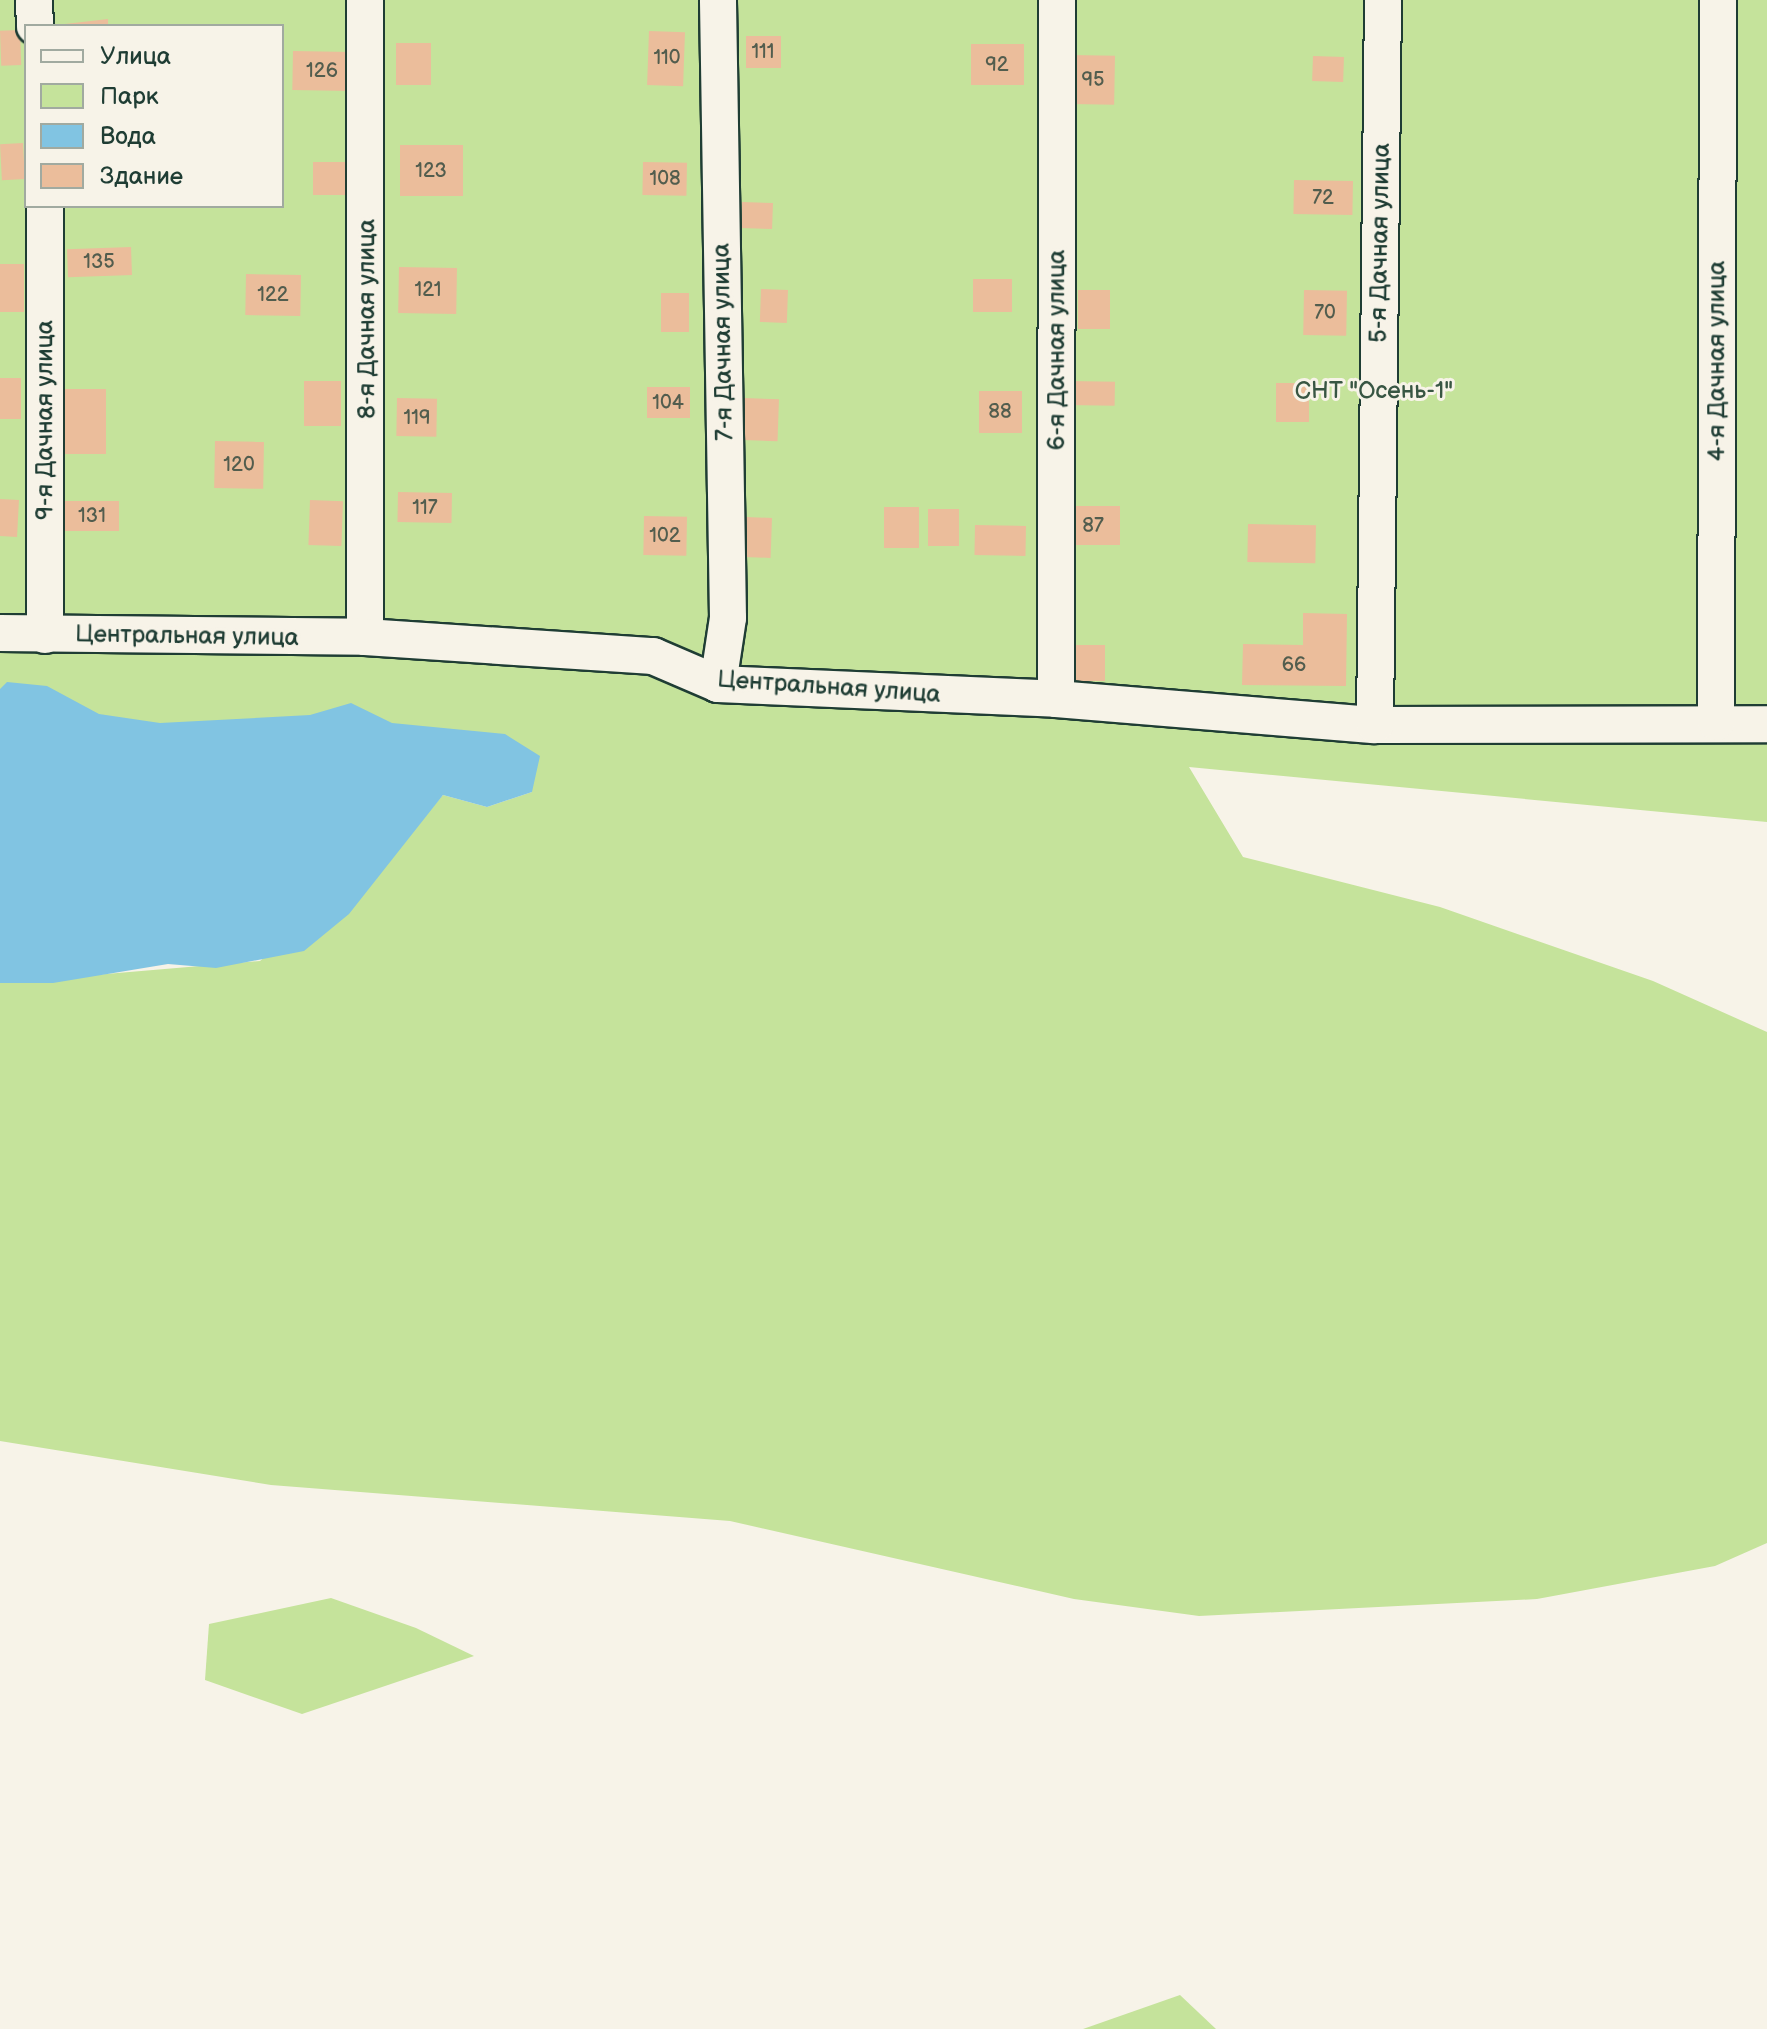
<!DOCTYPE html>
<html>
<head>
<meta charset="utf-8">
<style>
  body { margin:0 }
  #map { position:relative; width:1767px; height:2029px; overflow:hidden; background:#f7f3e8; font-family:"Balsamiq Sans",sans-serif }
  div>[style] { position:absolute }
  .green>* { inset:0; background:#c5e39b }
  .water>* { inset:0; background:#81c4e2 }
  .building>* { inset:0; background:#ebbd9b; transform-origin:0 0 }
  .roads { filter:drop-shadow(2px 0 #1f3d34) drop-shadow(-2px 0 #1f3d34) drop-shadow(0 2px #1f3d34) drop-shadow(0 -2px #1f3d34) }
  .street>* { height:36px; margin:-18px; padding:0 18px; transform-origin:18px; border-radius:18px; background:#f7f3e8 }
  span { translate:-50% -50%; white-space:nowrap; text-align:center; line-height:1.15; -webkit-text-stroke:6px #f7f3e8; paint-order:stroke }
  .number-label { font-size:20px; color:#525d4e }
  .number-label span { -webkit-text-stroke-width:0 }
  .street-label { font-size:24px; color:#1f3d34 }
  .park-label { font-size:24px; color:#385643 }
  .legend { position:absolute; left:24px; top:24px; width:260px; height:184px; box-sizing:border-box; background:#f7f3e8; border:2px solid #a1aaa0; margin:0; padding:10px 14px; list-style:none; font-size:24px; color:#1f3d34 }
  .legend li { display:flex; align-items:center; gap:16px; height:40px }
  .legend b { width:40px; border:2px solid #a1aaa0 }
</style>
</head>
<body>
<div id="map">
  <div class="green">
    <div style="clip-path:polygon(evenodd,0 0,1767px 0,1767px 822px,1189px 767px,1243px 857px,1440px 907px,1653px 981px,1767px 1032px,1767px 1543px,1715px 1566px,1537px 1599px,1199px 1616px,1074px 1599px,730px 1521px,271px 1485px,0 1441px,0 983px,260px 961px,386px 860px,443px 795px,487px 807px,532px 792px,0 749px,0 0,26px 26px,282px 26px,282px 206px,26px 206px,26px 26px)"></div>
    <div style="clip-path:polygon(331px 1598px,416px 1628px,474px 1656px,302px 1714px,205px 1680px,209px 1624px)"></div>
    <div style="clip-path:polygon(1180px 1995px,1216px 2029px,1083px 2029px)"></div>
  </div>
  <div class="water">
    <div style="clip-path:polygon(7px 682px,47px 686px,99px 714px,160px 723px,310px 715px,351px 703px,392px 723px,505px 734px,540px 756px,532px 792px,487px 807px,443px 795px,349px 914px,304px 951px,216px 968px,168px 964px,53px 983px,0 983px,0 689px)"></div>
  </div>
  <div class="building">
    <div style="clip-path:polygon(108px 19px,108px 26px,65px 26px,65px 24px)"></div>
    <div style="left:20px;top:30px;width:35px;height:20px;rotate:88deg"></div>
    <div style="left:649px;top:31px;width:36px;height:54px;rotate:2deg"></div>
    <div style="left:746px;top:36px;width:35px;height:32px"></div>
    <div style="left:396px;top:43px;width:35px;height:42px"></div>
    <div style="left:971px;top:44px;width:53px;height:41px"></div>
    <div style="left:293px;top:51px;width:58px;height:39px;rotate:1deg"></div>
    <div style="left:1072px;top:55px;width:43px;height:49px;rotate:1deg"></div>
    <div style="left:1313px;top:56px;width:31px;height:25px;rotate:2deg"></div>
    <div style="left:23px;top:143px;width:36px;height:23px;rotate:87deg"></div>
    <div style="left:400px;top:145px;width:63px;height:51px"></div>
    <div style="left:313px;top:162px;width:34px;height:33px"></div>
    <div style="left:643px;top:162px;width:44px;height:33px;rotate:1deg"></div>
    <div style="left:1294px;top:180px;width:59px;height:34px;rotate:1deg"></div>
    <div style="left:742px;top:202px;width:31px;height:26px;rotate:2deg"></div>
    <div style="left:131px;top:247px;width:28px;height:64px;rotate:88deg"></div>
    <div style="left:0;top:264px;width:24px;height:48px"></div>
    <div style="left:399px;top:267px;width:58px;height:46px;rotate:1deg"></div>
    <div style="left:246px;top:274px;width:55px;height:41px;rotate:1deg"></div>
    <div style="left:973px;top:279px;width:39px;height:33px"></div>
    <div style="left:761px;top:289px;width:27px;height:33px;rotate:2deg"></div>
    <div style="left:1078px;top:290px;width:32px;height:39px"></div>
    <div style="left:1304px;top:290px;width:43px;height:45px;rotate:1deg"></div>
    <div style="left:661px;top:293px;width:28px;height:39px"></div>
    <div style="left:0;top:378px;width:21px;height:41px"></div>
    <div style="left:304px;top:381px;width:37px;height:45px"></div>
    <div style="left:1069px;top:381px;width:46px;height:24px;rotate:1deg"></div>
    <div style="left:1276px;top:383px;width:33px;height:39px"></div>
    <div style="left:647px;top:387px;width:43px;height:31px"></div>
    <div style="left:65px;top:389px;width:41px;height:65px"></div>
    <div style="left:979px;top:391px;width:43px;height:42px"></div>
    <div style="left:397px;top:398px;width:40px;height:38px;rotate:1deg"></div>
    <div style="left:744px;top:398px;width:35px;height:42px;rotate:2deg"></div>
    <div style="left:215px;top:441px;width:49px;height:47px;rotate:1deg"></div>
    <div style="left:398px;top:492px;width:54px;height:30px;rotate:1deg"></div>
    <div style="left:0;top:499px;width:19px;height:37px;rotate:3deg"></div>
    <div style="left:310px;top:500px;width:33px;height:45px;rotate:2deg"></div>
    <div style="left:119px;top:501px;width:30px;height:54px;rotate:90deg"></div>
    <div style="left:1067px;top:506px;width:53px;height:39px"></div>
    <div style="left:884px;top:507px;width:35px;height:41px"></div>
    <div style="left:928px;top:509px;width:31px;height:37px"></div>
    <div style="left:644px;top:516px;width:43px;height:39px;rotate:1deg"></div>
    <div style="left:746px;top:517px;width:26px;height:40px;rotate:2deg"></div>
    <div style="left:1248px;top:524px;width:68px;height:38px;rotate:1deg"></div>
    <div style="left:975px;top:525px;width:51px;height:30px;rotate:1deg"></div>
    <div style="clip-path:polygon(1303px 613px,1347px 614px,1346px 686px,1242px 685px,1243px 644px,1303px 645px)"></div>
    <div style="left:1068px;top:645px;width:37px;height:36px"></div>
  </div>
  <div class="roads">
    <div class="street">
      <div style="left:34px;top:0;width:26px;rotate:88deg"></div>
      <div style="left:365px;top:0;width:637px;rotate:90deg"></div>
      <div style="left:45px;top:206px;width:429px;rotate:90deg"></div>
      <div style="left:0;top:633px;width:365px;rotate:0.6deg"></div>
      <div style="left:365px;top:637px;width:289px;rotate:3.8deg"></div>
      <div style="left:653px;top:656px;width:71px;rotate:23.3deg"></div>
      <div style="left:718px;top:684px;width:338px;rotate:2.5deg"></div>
      <div style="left:1056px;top:699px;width:320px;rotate:4.7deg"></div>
      <div style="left:1375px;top:725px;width:392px;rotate:-0.1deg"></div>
      <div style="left:718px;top:684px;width:67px;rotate:-81.4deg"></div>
      <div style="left:728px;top:618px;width:618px;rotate:-90.93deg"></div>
      <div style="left:1056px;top:699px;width:699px;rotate:-89.92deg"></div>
      <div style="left:1716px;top:722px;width:722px;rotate:-89.84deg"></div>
      <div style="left:1375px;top:725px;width:725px;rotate:-89.37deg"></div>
    </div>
  </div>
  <div class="number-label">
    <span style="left:763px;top:52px">111</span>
    <span style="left:667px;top:58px">110</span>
    <span style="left:997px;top:65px">92</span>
    <span style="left:322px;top:71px">126</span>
    <span style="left:1093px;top:80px">95</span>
    <span style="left:431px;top:171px">123</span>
    <span style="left:665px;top:179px">108</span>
    <span style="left:1323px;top:198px">72</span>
    <span style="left:99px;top:262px">135</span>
    <span style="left:428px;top:290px">121</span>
    <span style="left:273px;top:295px">122</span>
    <span style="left:1325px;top:313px">70</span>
    <span style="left:668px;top:403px">104</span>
    <span style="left:1000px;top:412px">88</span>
    <span style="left:417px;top:418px">119</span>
    <span style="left:239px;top:465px">120</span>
    <span style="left:425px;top:508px">117</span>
    <span style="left:92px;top:516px">131</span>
    <span style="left:1093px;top:526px">87</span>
    <span style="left:665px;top:536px">102</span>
    <span style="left:1294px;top:665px">66</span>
  </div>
  <div class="street-label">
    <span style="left:1380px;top:243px;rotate:-89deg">5-я Дачная улица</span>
    <span style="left:367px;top:319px;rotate:-90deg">8-я Дачная улица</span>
    <span style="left:723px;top:342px;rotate:-91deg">7-я Дачная улица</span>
    <span style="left:1057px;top:350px;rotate:-90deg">6-я Дачная улица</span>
    <span style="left:1717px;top:361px;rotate:-90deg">4-я Дачная улица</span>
    <span style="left:45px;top:420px;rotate:-90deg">9-я Дачная улица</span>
    <span style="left:187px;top:636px;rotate:1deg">Центральная улица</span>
    <span style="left:829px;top:687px;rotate:4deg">Центральная улица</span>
  </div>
  <div class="park-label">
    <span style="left:1374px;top:391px">СНТ "Осень-1"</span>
  </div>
  <ul class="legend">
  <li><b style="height:10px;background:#f7f3e8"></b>Улица</li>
  <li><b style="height:22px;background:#c5e39b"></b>Парк</li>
  <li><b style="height:22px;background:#81c4e2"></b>Вода</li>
  <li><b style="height:22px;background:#ebbd9b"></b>Здание</li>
  </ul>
</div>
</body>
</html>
